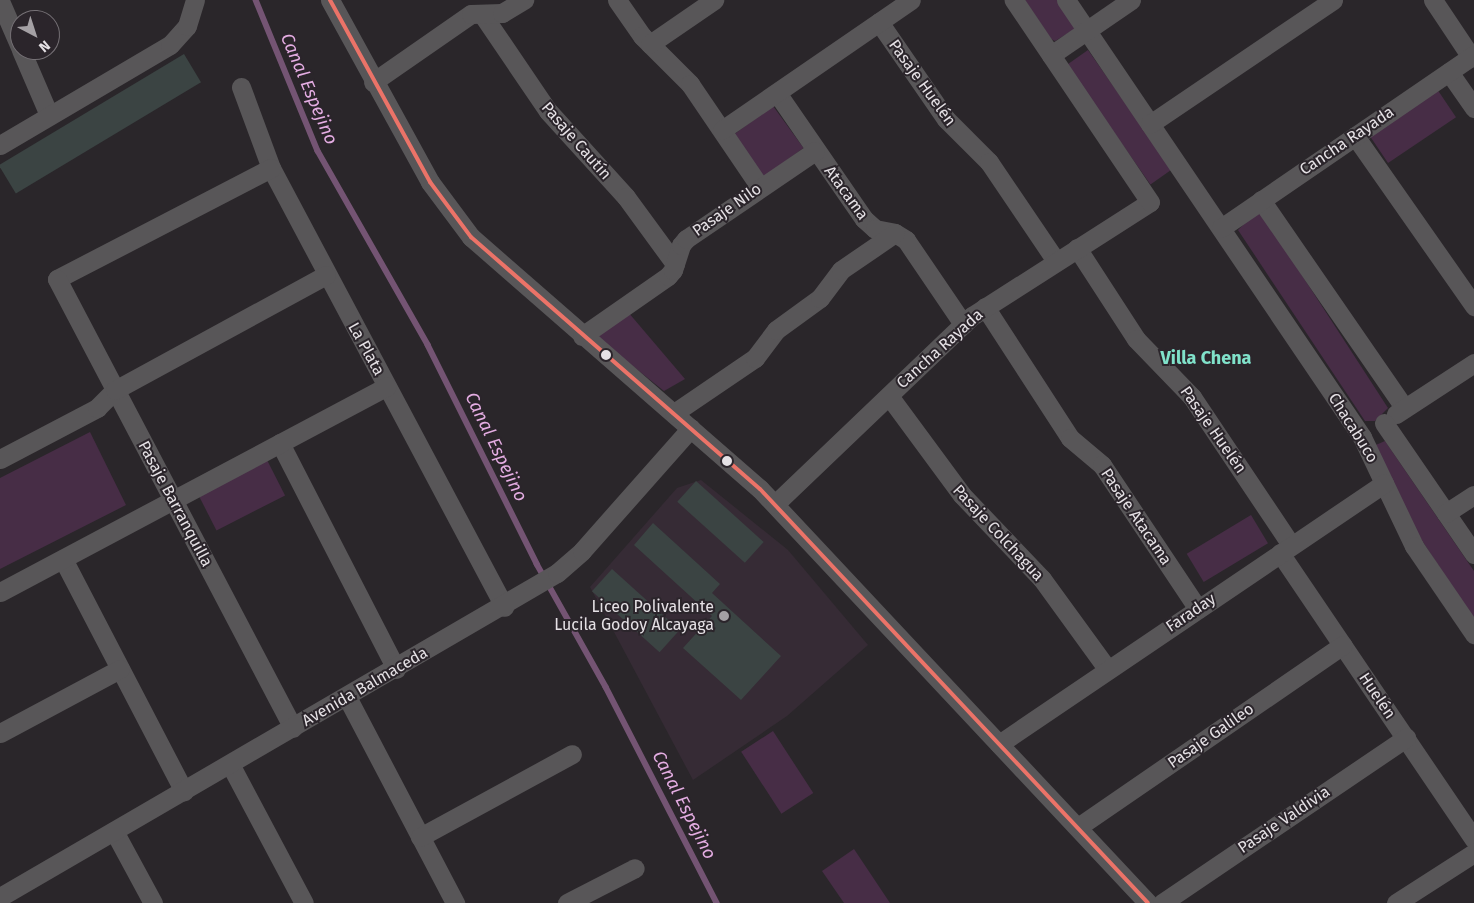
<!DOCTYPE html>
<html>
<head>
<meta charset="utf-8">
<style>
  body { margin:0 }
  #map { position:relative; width:1474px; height:903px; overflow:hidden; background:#2a262a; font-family:"Fira Sans",sans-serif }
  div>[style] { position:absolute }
  .built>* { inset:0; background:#362b35 }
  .green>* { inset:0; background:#472d46; transform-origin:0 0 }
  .stream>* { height:5.5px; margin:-2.75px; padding:0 2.75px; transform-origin:2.75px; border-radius:2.75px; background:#745473 }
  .building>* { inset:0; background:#3b4443; transform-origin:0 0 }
  .minor>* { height:19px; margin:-9.5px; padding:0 9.5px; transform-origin:9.5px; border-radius:9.5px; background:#585658 }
  .bus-1>* { height:4px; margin:-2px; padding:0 2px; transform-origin:2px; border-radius:2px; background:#eb7368 }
  .dots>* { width:14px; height:14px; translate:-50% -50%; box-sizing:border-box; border:2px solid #2b252b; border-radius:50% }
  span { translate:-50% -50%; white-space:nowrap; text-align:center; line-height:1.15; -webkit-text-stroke:4px #2b252b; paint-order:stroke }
  .street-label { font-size:16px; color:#e5e1e5 }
  .poi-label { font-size:16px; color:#e5e1e5 }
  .right { translate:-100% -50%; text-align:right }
  .water-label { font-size:18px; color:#e4ade2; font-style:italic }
  .neighbourhood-label { font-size:18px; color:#80e2ca; font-weight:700 }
  .north { position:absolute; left:10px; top:10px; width:50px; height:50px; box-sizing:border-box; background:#2b252b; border:1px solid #757075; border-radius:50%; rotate:140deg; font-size:14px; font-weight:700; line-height:20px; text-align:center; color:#e5e1e5 }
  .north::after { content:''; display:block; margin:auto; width:18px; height:22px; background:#a4a0a4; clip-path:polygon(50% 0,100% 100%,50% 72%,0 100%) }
</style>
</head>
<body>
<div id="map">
  <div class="built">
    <div style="clip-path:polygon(701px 480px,788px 550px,868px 645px,787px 716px,693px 780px,590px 587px,677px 488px)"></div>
  </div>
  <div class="green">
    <div style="clip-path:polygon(1025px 0,1060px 0,1075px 29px,1055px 41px,1051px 39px)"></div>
    <div style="left:1088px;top:50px;width:146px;height:26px;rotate:55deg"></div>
    <div style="left:1437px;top:89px;width:34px;height:82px;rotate:56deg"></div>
    <div style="left:773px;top:106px;width:52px;height:49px;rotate:54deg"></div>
    <div style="clip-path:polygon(1259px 209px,1388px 408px,1375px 421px,1365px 421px,1238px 230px)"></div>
    <div style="clip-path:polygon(628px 312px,685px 379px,664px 391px,595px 336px)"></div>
    <div style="clip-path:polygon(90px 432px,126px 505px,0 569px,0 478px)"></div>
    <div style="clip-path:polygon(1385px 441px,1474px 571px,1474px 620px,1419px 536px,1371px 447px)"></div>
    <div style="left:266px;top:458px;width:42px;height:77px;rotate:63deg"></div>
    <div style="left:1251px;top:515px;width:33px;height:75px;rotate:59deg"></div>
    <div style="left:773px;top:731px;width:74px;height:38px;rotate:57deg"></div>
    <div style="clip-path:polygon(854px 849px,890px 903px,844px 903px,822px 871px)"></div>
  </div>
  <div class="stream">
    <div style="left:256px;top:0;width:163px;rotate:67.7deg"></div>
    <div style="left:318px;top:151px;width:223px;rotate:60.4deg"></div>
    <div style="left:428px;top:345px;width:245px;rotate:63.5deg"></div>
    <div style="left:537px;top:564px;width:141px;rotate:60.7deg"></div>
    <div style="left:606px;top:687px;width:243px;rotate:62.8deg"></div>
  </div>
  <div class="building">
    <div style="left:184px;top:54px;width:33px;height:216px;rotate:59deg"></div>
    <div style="left:696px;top:481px;width:91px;height:28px;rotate:42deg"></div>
    <div style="clip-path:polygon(653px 523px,720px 584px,712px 593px,781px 656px,741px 700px,683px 648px,712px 616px,634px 545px)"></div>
    <div style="left:612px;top:569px;width:91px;height:30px;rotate:42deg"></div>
  </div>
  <div class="minor">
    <div style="left:330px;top:0;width:208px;rotate:61.2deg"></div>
    <div style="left:430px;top:182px;width:69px;rotate:53.3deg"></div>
    <div style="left:471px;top:237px;width:383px;rotate:41.1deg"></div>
    <div style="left:760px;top:489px;width:567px;rotate:46.86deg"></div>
    <div style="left:617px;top:0;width:44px;rotate:55.2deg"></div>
    <div style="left:642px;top:36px;width:68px;rotate:45deg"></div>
    <div style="left:690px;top:84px;width:125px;rotate:55.8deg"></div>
    <div style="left:1066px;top:0;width:528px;rotate:55.89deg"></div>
    <div style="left:1362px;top:437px;width:121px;rotate:64.5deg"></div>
    <div style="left:1414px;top:546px;width:107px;rotate:55.7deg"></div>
    <div style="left:1433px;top:0;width:69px;rotate:56.3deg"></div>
    <div style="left:0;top:1px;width:50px;rotate:66.5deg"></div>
    <div style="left:482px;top:14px;width:117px;rotate:55.8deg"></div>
    <div style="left:548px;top:111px;width:116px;rotate:47.8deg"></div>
    <div style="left:626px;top:197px;width:83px;rotate:53.8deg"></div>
    <div style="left:879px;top:22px;width:118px;rotate:55.4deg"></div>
    <div style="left:946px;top:119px;width:61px;rotate:45deg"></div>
    <div style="left:989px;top:162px;width:120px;rotate:55.9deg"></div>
    <div style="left:650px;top:44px;width:78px;rotate:-34.5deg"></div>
    <div style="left:21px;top:50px;width:71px;rotate:66.7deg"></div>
    <div style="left:1051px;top:55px;width:97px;rotate:-34.5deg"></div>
    <div style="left:1449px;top:72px;width:44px;rotate:55.2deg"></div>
    <div style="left:373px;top:82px;width:119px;rotate:-34.8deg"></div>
    <div style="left:471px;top:14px;width:31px;rotate:-2deg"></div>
    <div style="left:502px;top:13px;width:26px;rotate:-31deg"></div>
    <div style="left:241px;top:87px;width:86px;rotate:69.7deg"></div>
    <div style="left:271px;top:168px;width:497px;rotate:62deg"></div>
    <div style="left:777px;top:93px;width:153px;rotate:55.4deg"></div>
    <div style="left:864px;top:219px;width:15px;rotate:42deg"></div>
    <div style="left:875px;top:229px;width:20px;rotate:11deg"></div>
    <div style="left:895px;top:233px;width:13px;rotate:32deg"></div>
    <div style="left:906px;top:240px;width:102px;rotate:55.8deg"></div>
    <div style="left:1150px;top:124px;width:221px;rotate:-34.1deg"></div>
    <div style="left:722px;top:130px;width:229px;rotate:-34.5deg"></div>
    <div style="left:1355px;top:136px;width:208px;rotate:55deg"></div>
    <div style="left:0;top:145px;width:197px;rotate:-30.5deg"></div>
    <div style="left:170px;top:45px;width:25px;rotate:-48deg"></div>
    <div style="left:187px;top:26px;width:27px;rotate:-73deg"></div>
    <div style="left:271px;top:168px;width:241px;rotate:152.6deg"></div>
    <div style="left:57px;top:279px;width:507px;rotate:62.27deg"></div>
    <div style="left:1261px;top:200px;width:252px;rotate:55.4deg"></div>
    <div style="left:1221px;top:228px;width:306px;rotate:-34.4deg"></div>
    <div style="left:1077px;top:248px;width:108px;rotate:57deg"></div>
    <div style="left:1136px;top:339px;width:81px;rotate:46deg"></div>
    <div style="left:1192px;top:397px;width:178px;rotate:56.2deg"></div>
    <div style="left:985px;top:307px;width:156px;rotate:57deg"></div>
    <div style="left:1070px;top:438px;width:42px;rotate:40.2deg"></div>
    <div style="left:1102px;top:465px;width:173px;rotate:56.3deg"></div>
    <div style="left:582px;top:336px;width:105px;rotate:-34.9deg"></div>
    <div style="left:668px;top:276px;width:8px;rotate:-50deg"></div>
    <div style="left:673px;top:270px;width:26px;rotate:-72deg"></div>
    <div style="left:681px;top:245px;width:8px;rotate:-50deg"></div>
    <div style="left:686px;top:239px;width:156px;rotate:-34.3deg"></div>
    <div style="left:889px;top:396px;width:123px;rotate:53.6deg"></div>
    <div style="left:962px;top:495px;width:116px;rotate:46.4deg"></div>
    <div style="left:1042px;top:579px;width:112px;rotate:54deg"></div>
    <div style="left:674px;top:413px;width:98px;rotate:-34.2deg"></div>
    <div style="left:755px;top:358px;width:35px;rotate:-53deg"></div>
    <div style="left:776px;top:330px;width:54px;rotate:-36deg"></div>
    <div style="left:820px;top:298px;width:35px;rotate:-53deg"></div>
    <div style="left:841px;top:270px;width:65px;rotate:-34.4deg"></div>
    <div style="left:1396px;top:414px;width:93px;rotate:-33.2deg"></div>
    <div style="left:1384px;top:423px;width:159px;rotate:55.5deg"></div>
    <div style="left:280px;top:443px;width:254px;rotate:62.8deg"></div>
    <div style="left:0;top:459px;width:110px;rotate:-27.7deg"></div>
    <div style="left:97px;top:408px;width:25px;rotate:-45deg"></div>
    <div style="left:115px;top:390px;width:240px;rotate:-28.6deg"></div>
    <div style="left:775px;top:504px;width:272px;rotate:-43.7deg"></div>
    <div style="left:972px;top:316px;width:211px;rotate:-32.6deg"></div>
    <div style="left:1150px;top:202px;width:244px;rotate:-124deg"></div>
    <div style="left:1446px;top:513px;width:33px;rotate:-33deg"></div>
    <div style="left:1280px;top:553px;width:346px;rotate:55.9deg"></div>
    <div style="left:63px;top:559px;width:262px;rotate:62.5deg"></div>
    <div style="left:0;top:592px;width:438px;rotate:-28deg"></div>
    <div style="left:347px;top:697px;width:233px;rotate:62.3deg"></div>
    <div style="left:0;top:733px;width:136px;rotate:-28.1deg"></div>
    <div style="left:999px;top:744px;width:465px;rotate:-34.1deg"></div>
    <div style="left:230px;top:764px;width:157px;rotate:62deg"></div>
    <div style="left:1078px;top:827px;width:321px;rotate:-34.5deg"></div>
    <div style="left:114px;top:831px;width:82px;rotate:61.6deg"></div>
    <div style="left:420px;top:837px;width:173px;rotate:-28.6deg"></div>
    <div style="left:0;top:897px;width:644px;rotate:-30.19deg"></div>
    <div style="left:557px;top:573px;width:33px;rotate:-41deg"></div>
    <div style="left:582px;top:551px;width:164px;rotate:-48.5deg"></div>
    <div style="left:567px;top:903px;width:76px;rotate:-27.2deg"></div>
    <div style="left:1162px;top:903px;width:295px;rotate:-34.1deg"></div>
    <div style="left:1396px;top:903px;width:93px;rotate:-32.7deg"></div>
  </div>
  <div class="bus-1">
    <div style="left:330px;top:0;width:208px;rotate:61.2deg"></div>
    <div style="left:430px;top:182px;width:69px;rotate:53.3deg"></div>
    <div style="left:471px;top:237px;width:383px;rotate:41.1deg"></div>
    <div style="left:760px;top:489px;width:567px;rotate:46.86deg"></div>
  </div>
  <div class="dots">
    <div style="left:606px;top:355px;background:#e5e1e5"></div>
    <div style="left:727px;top:461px;background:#e5e1e5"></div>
    <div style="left:724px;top:616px;background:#a4a0a4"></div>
  </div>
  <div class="street-label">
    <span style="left:922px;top:83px;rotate:54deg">Pasaje Huelén</span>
    <span style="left:576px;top:141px;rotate:49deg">Pasaje Cautín</span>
    <span style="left:1347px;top:141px;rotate:-34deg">Cancha Rayada</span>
    <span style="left:846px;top:193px;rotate:54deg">Atacama</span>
    <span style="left:727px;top:210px;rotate:-35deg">Pasaje Nilo</span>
    <span style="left:366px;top:349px;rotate:61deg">La Plata</span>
    <span style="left:940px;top:349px;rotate:-42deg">Cancha Rayada</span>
    <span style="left:1353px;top:428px;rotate:58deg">Chacabuco</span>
    <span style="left:1213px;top:430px;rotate:55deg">Pasaje Huelén</span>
    <span style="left:175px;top:504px;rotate:62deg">Pasaje Barranquilla</span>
    <span style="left:1136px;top:517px;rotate:56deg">Pasaje Atacama</span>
    <span style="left:998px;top:533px;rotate:47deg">Pasaje Colchagua</span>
    <span style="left:1191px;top:613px;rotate:-34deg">Faraday</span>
    <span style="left:365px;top:687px;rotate:-30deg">Avenida Balmaceda</span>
    <span style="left:1377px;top:696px;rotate:56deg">Huelén</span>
    <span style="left:1211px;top:736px;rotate:-35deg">Pasaje Galileo</span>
    <span style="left:1284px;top:820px;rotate:-34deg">Pasaje Valdivia</span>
  </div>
  <div class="poi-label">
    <span class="right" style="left:714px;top:616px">Liceo Polivalente<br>Lucila Godoy Alcayaga</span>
  </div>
  <div class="water-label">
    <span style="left:309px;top:89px;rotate:67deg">Canal Espejino</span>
    <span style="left:496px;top:447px;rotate:64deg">Canal Espejino</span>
    <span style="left:684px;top:805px;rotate:63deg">Canal Espejino</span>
  </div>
  <div class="neighbourhood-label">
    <span style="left:1206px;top:358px">Villa Chena</span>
  </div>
  <div class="north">N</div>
</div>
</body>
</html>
